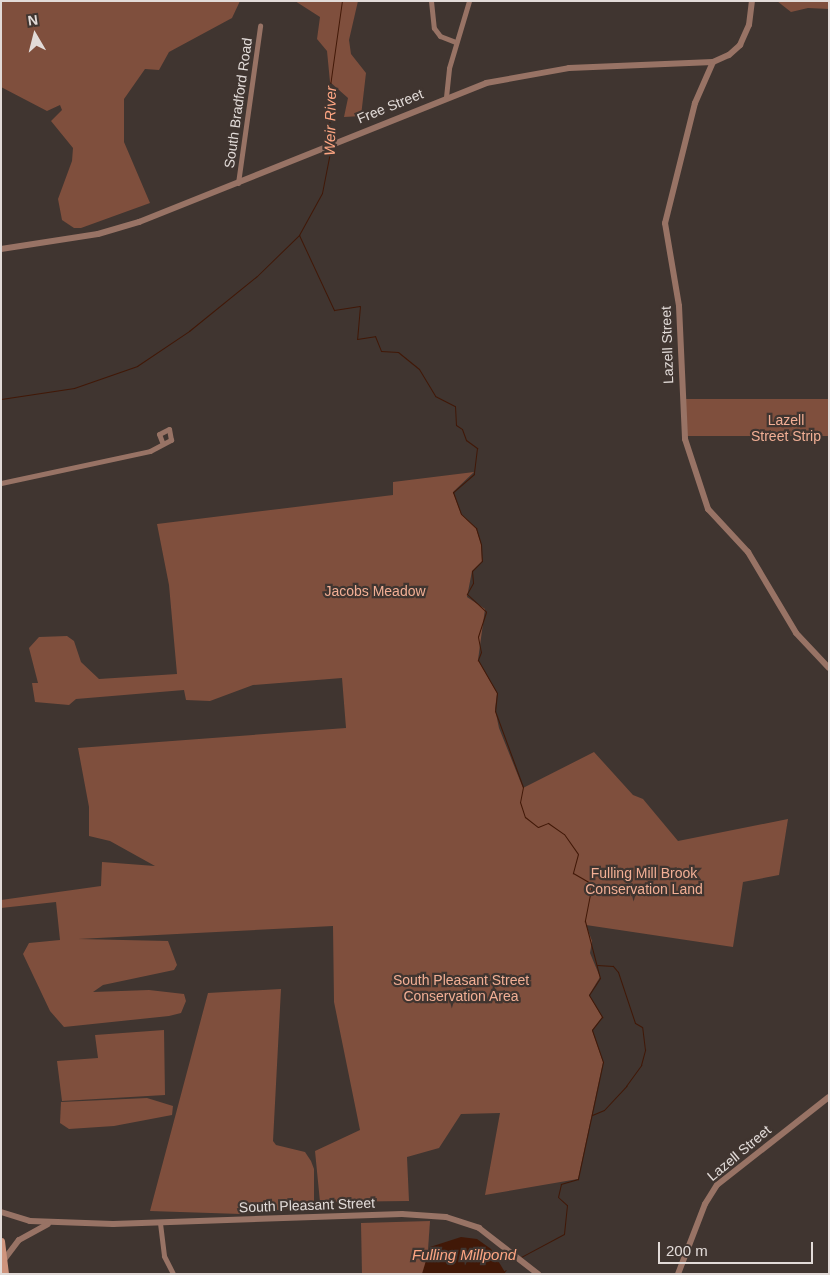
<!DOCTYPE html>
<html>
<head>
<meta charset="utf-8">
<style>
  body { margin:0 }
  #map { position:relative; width:830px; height:1275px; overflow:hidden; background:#403530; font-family:Helvetica,sans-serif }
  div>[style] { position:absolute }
  .green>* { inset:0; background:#7f4f3d; transform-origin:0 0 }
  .water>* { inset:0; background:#411807 }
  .stream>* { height:1px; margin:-0.5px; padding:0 0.5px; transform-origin:0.5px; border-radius:0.5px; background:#411807 }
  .minor>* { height:5px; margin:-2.5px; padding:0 2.5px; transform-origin:2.5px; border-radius:2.5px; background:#987365 }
  .tertiary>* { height:6px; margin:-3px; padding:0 3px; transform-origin:3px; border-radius:3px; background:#987365 }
  .secondary>* { height:7px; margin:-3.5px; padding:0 3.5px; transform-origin:3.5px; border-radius:3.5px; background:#ce947d }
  span { translate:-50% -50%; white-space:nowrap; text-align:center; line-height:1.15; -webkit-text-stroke:4.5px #403530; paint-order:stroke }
  .street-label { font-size:14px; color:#e2dbd8 }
  .park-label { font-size:14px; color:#f2af95 }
  .water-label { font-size:15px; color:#fea683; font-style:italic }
  .frame { position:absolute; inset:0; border:2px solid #e2dbd8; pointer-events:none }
  .north { position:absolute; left:10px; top:10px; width:50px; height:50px; -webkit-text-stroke:4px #403530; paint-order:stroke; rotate:352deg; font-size:14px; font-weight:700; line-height:20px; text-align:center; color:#e2dbd8 }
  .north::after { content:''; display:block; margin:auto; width:18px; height:22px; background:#e2dbd8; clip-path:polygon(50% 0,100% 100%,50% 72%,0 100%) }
  .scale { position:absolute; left:658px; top:1242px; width:155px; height:22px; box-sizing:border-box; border:2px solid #e2dbd8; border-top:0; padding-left:6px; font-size:15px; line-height:18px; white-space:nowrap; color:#e2dbd8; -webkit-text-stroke:4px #403530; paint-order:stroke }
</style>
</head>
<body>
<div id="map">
  <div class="green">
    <div style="clip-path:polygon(1px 1px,240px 1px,232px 18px,169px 52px,159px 70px,145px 69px,124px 99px,124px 142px,150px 203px,81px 228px,74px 228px,62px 220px,58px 199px,72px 161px,73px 148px,51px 121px,62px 110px,60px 105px,47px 111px,1px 87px)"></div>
    <div style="clip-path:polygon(295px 1px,358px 1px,349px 40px,351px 54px,366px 73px,361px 116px,344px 117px,348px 98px,330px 82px,327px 51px,317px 39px,320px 17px)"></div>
    <div style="clip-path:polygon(777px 1px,829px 1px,829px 9px,808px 8px,791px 12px)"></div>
    <div style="left:829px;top:399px;width:37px;height:144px;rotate:90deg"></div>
    <div style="clip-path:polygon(474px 472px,453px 492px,461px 514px,476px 528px,481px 544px,482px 561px,472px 571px,467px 597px,485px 609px,478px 660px,497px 693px,495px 709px,499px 728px,523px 788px,594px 752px,633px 795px,643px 799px,678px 841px,788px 819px,779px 875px,743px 882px,733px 947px,586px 925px,592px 941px,590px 953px,600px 977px,589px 995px,602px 1017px,592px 1030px,603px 1062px,578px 1179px,485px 1195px,500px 1113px,461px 1114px,439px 1148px,407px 1157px,409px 1201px,320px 1202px,315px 1151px,360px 1130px,334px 1002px,333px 926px,78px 939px,168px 941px,177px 965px,174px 970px,103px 985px,93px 992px,149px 990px,184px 994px,186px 1001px,181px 1013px,169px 1016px,64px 1027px,50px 1011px,23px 954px,29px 943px,60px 940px,56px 902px,1px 908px,1px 900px,101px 886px,102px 862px,155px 866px,110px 841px,89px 836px,89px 807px,78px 748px,346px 728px,342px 678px,253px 685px,210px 701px,186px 700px,184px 690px,76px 699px,69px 705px,35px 702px,32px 683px,38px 683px,29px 648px,39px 637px,67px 636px,74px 641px,81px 662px,99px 679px,177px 674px,169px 585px,157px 524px,393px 495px,393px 482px)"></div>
    <div style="clip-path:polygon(281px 989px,273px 1141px,276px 1145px,305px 1152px,311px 1161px,314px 1169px,314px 1206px,241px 1214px,150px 1211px,208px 993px)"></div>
    <div style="clip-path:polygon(164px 1030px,165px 1095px,62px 1101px,57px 1061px,98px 1058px,95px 1035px)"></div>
    <div style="clip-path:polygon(147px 1098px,173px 1106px,172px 1115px,114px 1126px,69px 1129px,60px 1123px,61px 1102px)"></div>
    <div style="clip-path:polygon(430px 1221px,427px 1264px,422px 1274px,362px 1274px,361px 1223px)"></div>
  </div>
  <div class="water">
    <div style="clip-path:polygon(461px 1237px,477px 1239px,491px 1249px,506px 1274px,422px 1274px,430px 1247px)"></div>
  </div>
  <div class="stream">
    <div style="left:331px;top:143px;width:43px;rotate:-94deg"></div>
    <div style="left:328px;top:100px;width:100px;rotate:-82deg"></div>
    <div style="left:299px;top:235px;width:83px;rotate:65deg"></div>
    <div style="left:334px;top:310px;width:26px;rotate:-9deg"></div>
    <div style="left:360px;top:306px;width:33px;rotate:95deg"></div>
    <div style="left:357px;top:339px;width:18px;rotate:-9deg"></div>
    <div style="left:375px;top:336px;width:16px;rotate:68deg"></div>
    <div style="left:381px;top:351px;width:17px;rotate:3deg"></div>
    <div style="left:398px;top:352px;width:27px;rotate:39deg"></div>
    <div style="left:419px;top:369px;width:31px;rotate:59deg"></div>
    <div style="left:435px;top:396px;width:22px;rotate:27deg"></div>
    <div style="left:455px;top:406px;width:19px;rotate:87deg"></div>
    <div style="left:456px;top:425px;width:7px;rotate:34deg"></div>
    <div style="left:462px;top:429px;width:12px;rotate:70deg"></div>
    <div style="left:466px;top:440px;width:14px;rotate:36deg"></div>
    <div style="left:477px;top:448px;width:26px;rotate:97deg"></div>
    <div style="left:474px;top:474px;width:28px;rotate:139deg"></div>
    <div style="left:453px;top:492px;width:23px;rotate:70deg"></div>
    <div style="left:461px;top:514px;width:21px;rotate:43deg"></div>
    <div style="left:476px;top:528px;width:17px;rotate:73deg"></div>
    <div style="left:481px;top:544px;width:17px;rotate:87deg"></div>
    <div style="left:482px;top:561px;width:14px;rotate:135deg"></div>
    <div style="left:472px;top:571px;width:12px;rotate:85deg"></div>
    <div style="left:473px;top:583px;width:13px;rotate:119deg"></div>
    <div style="left:467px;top:594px;width:26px;rotate:43deg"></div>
    <div style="left:486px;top:612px;width:26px;rotate:108deg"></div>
    <div style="left:478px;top:637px;width:15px;rotate:79deg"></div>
    <div style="left:481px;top:652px;width:9px;rotate:111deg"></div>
    <div style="left:478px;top:660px;width:38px;rotate:60deg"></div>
    <div style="left:497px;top:693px;width:18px;rotate:96deg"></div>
    <div style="left:495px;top:711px;width:81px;rotate:69.8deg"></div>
    <div style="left:523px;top:787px;width:15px;rotate:101deg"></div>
    <div style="left:520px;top:802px;width:16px;rotate:72deg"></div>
    <div style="left:525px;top:817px;width:16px;rotate:38deg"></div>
    <div style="left:538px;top:827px;width:11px;rotate:-22deg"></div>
    <div style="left:548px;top:823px;width:19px;rotate:35deg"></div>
    <div style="left:564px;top:834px;width:24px;rotate:55deg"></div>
    <div style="left:578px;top:854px;width:20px;rotate:105deg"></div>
    <div style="left:573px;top:873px;width:22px;rotate:30deg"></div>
    <div style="left:592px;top:884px;width:38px;rotate:101deg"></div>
    <div style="left:585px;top:921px;width:59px;rotate:75.3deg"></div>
    <div style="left:600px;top:978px;width:20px;rotate:123deg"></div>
    <div style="left:589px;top:995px;width:26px;rotate:59deg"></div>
    <div style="left:602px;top:1017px;width:16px;rotate:128deg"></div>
    <div style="left:592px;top:1030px;width:34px;rotate:71deg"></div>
    <div style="left:603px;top:1062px;width:120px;rotate:102.1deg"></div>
    <div style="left:578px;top:1179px;width:18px;rotate:164deg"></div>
    <div style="left:561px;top:1184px;width:13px;rotate:103deg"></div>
    <div style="left:558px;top:1197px;width:12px;rotate:42deg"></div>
    <div style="left:567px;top:1205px;width:29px;rotate:96deg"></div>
    <div style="left:564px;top:1234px;width:49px;rotate:151.9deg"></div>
    <div style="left:1px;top:399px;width:74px;rotate:-8.6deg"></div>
    <div style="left:74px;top:388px;width:67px;rotate:-19.2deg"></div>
    <div style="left:137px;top:366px;width:63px;rotate:-33.9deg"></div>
    <div style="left:189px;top:331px;width:87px;rotate:-39deg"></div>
    <div style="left:257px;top:276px;width:59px;rotate:-44.3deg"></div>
    <div style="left:299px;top:235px;width:48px;rotate:-61.3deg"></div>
    <div style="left:322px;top:193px;width:47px;rotate:-78.9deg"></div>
    <div style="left:592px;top:1115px;width:13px;rotate:-23deg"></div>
    <div style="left:604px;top:1110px;width:33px;rotate:-47deg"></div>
    <div style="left:626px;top:1086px;width:26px;rotate:-54deg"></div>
    <div style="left:641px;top:1065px;width:16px;rotate:-75deg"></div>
    <div style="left:645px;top:1050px;width:23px;rotate:-97deg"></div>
    <div style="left:642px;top:1027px;width:8px;rotate:-150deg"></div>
    <div style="left:635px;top:1023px;width:54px;rotate:-108.4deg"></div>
    <div style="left:618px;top:972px;width:8px;rotate:-130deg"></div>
    <div style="left:613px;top:966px;width:16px;rotate:-176deg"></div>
    <div style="left:501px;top:1274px;width:6px;rotate:-39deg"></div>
  </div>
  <div class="minor">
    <div style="left:431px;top:1px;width:27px;rotate:84deg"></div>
    <div style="left:434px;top:28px;width:10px;rotate:53deg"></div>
    <div style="left:440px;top:36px;width:17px;rotate:21deg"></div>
    <div style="left:446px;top:97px;width:29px;rotate:-84deg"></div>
    <div style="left:449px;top:68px;width:70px;rotate:-73.4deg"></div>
    <div style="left:238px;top:183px;width:159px;rotate:-82deg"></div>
    <div style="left:1px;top:483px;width:152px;rotate:-12.1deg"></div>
    <div style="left:150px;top:451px;width:24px;rotate:-28deg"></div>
    <div style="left:171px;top:440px;width:11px;rotate:-100deg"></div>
    <div style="left:169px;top:429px;width:11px;rotate:153deg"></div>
    <div style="left:159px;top:434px;width:9px;rotate:69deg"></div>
    <div style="left:160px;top:1223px;width:33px;rotate:83deg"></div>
    <div style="left:164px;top:1256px;width:20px;rotate:63deg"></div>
  </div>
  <div class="tertiary">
    <div style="left:713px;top:62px;width:45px;rotate:113.7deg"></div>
    <div style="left:695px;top:103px;width:124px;rotate:104deg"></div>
    <div style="left:665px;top:223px;width:84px;rotate:80.4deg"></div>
    <div style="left:679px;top:306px;width:133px;rotate:87.4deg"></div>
    <div style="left:685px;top:439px;width:74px;rotate:71.8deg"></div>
    <div style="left:708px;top:509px;width:59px;rotate:47.1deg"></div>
    <div style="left:748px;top:552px;width:94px;rotate:59.3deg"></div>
    <div style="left:796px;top:633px;width:48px;rotate:46.7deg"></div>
    <div style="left:1px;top:249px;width:98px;rotate:-8.8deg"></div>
    <div style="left:98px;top:234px;width:43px;rotate:-16.3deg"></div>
    <div style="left:139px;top:222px;width:374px;rotate:-21.8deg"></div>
    <div style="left:486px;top:83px;width:84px;rotate:-10.2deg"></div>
    <div style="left:569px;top:68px;width:144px;rotate:-2.4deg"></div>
    <div style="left:713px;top:62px;width:17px;rotate:-24deg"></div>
    <div style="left:729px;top:55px;width:15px;rotate:-42deg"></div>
    <div style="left:740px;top:45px;width:22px;rotate:-66deg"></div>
    <div style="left:749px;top:25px;width:24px;rotate:-83deg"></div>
    <div style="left:1px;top:1212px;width:30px;rotate:17deg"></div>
    <div style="left:30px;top:1221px;width:83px;rotate:2.1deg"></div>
    <div style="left:113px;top:1224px;width:289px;rotate:-2deg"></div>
    <div style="left:402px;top:1214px;width:44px;rotate:3.9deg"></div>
    <div style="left:446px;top:1217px;width:35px;rotate:18deg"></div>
    <div style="left:479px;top:1228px;width:75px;rotate:37.9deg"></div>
    <div style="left:3px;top:1261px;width:26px;rotate:-53deg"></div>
    <div style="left:19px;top:1240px;width:33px;rotate:-29deg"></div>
    <div style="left:678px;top:1274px;width:75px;rotate:-68.9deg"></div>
    <div style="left:705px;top:1204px;width:22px;rotate:-58deg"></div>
    <div style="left:717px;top:1185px;width:142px;rotate:-38.2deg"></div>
  </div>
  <div class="secondary">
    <div style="left:1px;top:1241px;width:33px;rotate:83deg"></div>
  </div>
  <div class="street-label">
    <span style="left:238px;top:103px;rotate:-82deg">South Bradford Road</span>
    <span style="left:390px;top:106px;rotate:-22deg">Free Street</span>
    <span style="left:667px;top:345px;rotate:-92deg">Lazell Street</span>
    <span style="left:739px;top:1153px;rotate:-40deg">Lazell Street</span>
    <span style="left:307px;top:1205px;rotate:-2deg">South Pleasant Street</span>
  </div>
  <div class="park-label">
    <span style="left:786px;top:428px">Lazell<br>Street Strip</span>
    <span style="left:375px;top:591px">Jacobs Meadow</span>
    <span style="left:644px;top:881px">Fulling Mill Brook<br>Conservation Land</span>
    <span style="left:461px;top:988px">South Pleasant Street<br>Conservation Area</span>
  </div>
  <div class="water-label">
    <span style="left:330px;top:121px;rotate:-89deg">Weir River</span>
    <span style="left:464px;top:1255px">Fulling Millpond</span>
  </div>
  <div class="frame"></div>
  <div class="north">N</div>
  <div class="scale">200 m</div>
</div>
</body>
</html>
